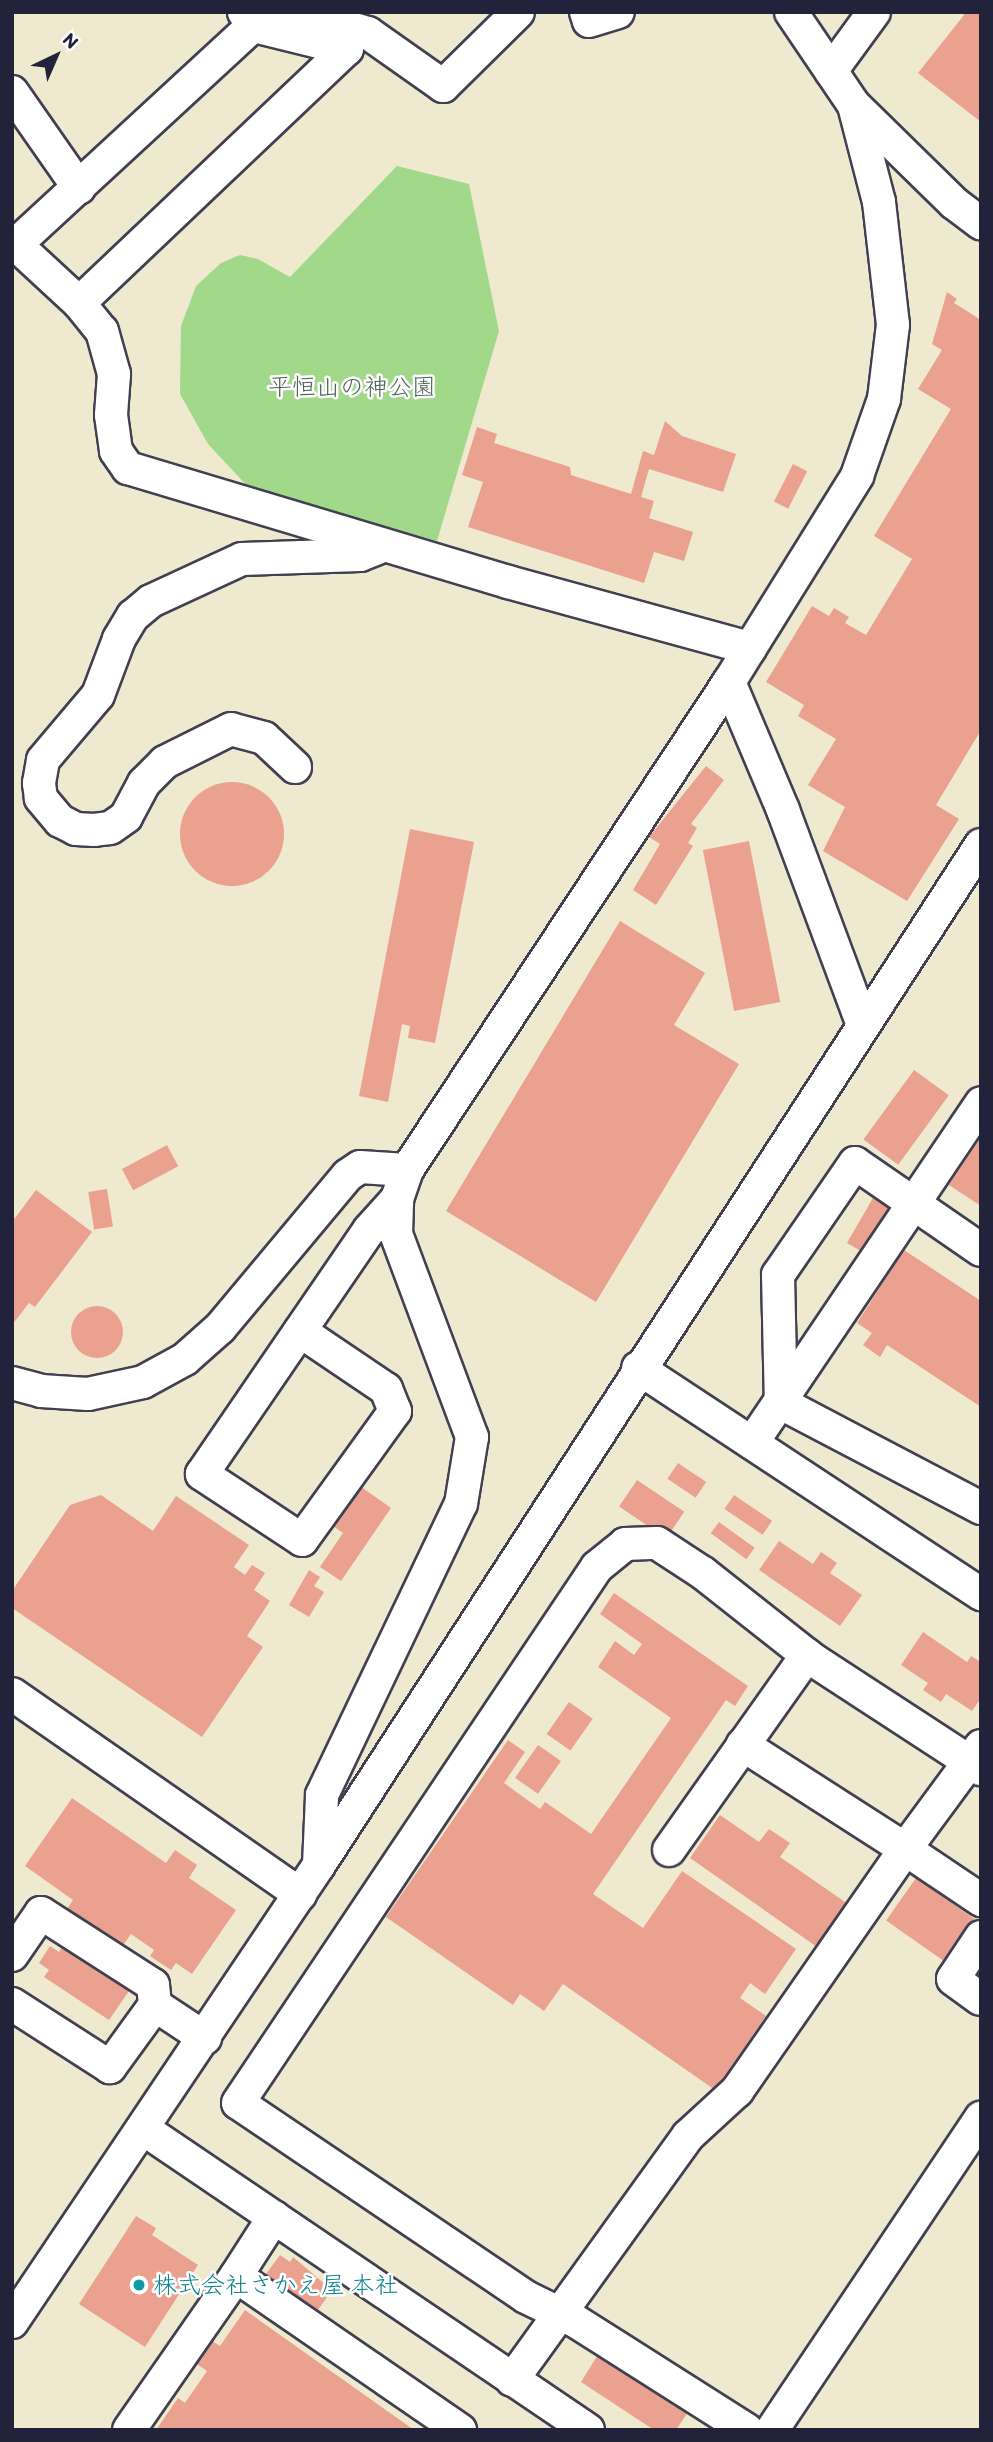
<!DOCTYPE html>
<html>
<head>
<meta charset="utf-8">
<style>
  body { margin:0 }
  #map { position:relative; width:993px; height:2442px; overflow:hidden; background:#efe9cf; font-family:Itim,"Klee One",sans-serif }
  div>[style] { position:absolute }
  .green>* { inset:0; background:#a2d889 }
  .building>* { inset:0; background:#eaa190; transform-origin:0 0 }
  .round { border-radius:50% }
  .roads { filter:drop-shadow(2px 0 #414051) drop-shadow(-2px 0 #414051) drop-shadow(0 2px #414051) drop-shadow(0 -2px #414051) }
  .minor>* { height:32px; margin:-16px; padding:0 16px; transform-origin:16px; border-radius:16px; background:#fff }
  .dots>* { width:19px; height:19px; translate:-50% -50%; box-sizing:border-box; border:4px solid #fff; border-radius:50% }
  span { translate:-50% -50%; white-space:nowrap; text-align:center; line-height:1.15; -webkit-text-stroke:5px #fff; paint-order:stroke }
  .park-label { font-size:24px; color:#4f6256 }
  .culture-label { font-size:24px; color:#0d838f }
  .left { translate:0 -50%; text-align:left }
  .frame { position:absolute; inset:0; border:14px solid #22223b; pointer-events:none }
  .north { position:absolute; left:21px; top:21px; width:70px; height:70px; -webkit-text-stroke:5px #fff; paint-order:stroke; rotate:44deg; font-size:19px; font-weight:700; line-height:28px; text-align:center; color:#22223b }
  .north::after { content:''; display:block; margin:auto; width:24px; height:32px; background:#22223b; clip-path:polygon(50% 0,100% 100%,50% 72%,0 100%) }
</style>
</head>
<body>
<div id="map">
  <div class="green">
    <div style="clip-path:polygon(397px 166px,469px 184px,499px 331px,437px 541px,250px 489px,208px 444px,180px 394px,181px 326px,196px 286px,221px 263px,240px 255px,258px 259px,290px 277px)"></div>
  </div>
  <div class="building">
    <div style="clip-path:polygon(961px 12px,981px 12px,981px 122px,918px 73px,964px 15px)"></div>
    <div style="clip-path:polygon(947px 292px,957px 299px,954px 303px,981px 320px,981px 730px,936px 805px,959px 819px,907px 901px,823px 851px,845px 807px,808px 785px,836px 739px,798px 716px,804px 705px,766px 682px,812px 606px,829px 616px,834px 608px,849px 617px,845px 623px,866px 635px,912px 559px,874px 536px,951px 409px,918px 389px,942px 350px,932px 344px)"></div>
    <div style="clip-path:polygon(665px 421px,682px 436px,736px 454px,723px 492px,649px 469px,641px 497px,654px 501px,649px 518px,693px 532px,684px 561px,654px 552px,644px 583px,468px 527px,483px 482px,462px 475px,477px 427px,497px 434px,494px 443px,570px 467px,571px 475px,631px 494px,643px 451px,654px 455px)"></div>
    <div style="left:793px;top:464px;width:16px;height:42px;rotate:27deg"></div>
    <div style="clip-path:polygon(706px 766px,724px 780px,691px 824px,697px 828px,688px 843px,693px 846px,656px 905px,633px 890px,660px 844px,649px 837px)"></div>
    <div class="round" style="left:180px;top:782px;width:104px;height:104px"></div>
    <div style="clip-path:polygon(410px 829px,474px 842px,435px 1043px,408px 1038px,410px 1026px,402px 1024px,388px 1102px,359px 1096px)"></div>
    <div style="left:749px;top:841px;width:164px;height:47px;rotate:79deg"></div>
    <div style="clip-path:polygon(620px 921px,705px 973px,674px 1025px,739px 1064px,596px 1302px,446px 1211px)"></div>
    <div style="left:914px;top:1070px;width:43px;height:86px;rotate:36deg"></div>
    <div style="clip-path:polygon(981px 1137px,981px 1206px,949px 1185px)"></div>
    <div style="left:167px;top:1145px;width:24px;height:51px;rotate:62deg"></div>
    <div style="left:107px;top:1189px;width:38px;height:19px;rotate:81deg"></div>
    <div style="clip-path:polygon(36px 1190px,92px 1232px,35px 1307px,29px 1303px,12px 1325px,12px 1222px)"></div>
    <div style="left:873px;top:1198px;width:20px;height:52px;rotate:30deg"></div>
    <div style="clip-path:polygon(904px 1250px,981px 1301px,981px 1407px,887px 1345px,880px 1357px,863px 1345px,872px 1333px,857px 1323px)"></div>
    <div class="round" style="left:71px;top:1306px;width:52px;height:52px"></div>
    <div style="left:678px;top:1463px;width:34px;height:19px;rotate:34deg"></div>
    <div style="clip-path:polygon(350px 1479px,391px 1508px,341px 1581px,320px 1567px,343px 1533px,323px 1519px)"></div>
    <div style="left:637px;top:1480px;width:57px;height:32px;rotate:34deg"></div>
    <div style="clip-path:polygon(101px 1495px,153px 1531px,176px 1496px,249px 1545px,234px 1567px,245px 1575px,252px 1565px,265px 1573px,254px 1590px,270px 1601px,247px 1636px,263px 1647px,202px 1737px,12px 1608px,12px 1591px,70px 1505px)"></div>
    <div style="left:734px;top:1495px;width:46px;height:17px;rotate:34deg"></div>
    <div style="left:719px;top:1522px;width:44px;height:14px;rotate:36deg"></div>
    <div style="clip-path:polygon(779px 1541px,813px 1564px,821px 1552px,837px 1563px,830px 1573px,862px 1595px,840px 1626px,759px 1570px)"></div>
    <div style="clip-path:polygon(309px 1570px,320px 1577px,314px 1586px,324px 1592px,309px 1617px,289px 1605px)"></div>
    <div style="clip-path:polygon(614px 1593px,748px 1686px,735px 1706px,726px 1700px,593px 1894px,643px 1928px,682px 1871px,796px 1949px,765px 1994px,750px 1983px,740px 1998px,766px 2016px,715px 2090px,563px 1984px,544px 2011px,520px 1994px,513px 2005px,386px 1917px,508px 1740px,525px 1752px,504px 1783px,540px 1809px,545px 1802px,591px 1834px,671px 1718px,598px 1667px,615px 1641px,634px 1655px,642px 1644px,600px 1614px)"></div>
    <div style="clip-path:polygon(923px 1632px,967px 1662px,971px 1656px,981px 1662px,981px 1698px,972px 1711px,946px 1694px,941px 1702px,923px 1690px,928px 1683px,901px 1665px)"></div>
    <div style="left:569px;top:1702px;width:29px;height:39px;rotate:35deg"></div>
    <div style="left:538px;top:1745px;width:28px;height:40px;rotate:35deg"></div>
    <div style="clip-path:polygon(72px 1798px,166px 1863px,175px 1850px,197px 1865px,189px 1878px,236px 1910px,192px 1974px,176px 1963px,171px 1970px,150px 1956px,154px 1950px,131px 1934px,122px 1947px,67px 1909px,73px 1900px,25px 1866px)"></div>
    <div style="clip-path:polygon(720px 1815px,759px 1842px,769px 1829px,790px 1843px,780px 1857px,848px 1904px,817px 1947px,690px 1858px)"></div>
    <div style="left:916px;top:1878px;width:76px;height:52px;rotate:35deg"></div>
    <div style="clip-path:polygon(64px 1944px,131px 1988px,109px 2020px,44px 1977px,49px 1970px,39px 1963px,50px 1946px,59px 1952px)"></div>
    <div style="clip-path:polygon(136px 2216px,156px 2228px,152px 2235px,198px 2265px,145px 2347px,79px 2304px)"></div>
    <div style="clip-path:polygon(280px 2255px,290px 2262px,293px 2257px,332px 2290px,318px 2310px,266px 2274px)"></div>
    <div style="clip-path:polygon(245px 2310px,414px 2430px,156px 2430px,178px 2398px,185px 2403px,207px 2371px,194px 2362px,209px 2339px,220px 2346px)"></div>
    <div style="clip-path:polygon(601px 2350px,690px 2409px,676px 2430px,654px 2430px,581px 2382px)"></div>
  </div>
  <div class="roads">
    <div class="minor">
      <div style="left:297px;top:12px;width:74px;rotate:16.5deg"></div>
      <div style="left:368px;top:33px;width:92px;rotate:35.2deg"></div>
      <div style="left:443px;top:86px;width:105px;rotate:-44.6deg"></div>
      <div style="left:586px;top:12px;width:9px;rotate:72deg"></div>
      <div style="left:589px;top:21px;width:30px;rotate:-17deg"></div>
      <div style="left:791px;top:12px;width:112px;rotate:55.9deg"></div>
      <div style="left:854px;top:105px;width:140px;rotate:44.4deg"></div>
      <div style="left:954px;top:203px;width:34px;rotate:37deg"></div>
      <div style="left:831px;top:71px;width:73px;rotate:-53.9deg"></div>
      <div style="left:12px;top:92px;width:117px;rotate:55.1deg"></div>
      <div style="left:12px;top:241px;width:91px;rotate:42.8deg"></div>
      <div style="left:79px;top:303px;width:36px;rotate:51deg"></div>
      <div style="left:102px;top:331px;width:45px;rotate:74.4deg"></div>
      <div style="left:114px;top:374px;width:41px;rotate:94.2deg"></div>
      <div style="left:111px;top:415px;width:36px;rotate:82deg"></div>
      <div style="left:116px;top:451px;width:21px;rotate:55deg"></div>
      <div style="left:128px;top:468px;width:397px;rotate:16.7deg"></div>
      <div style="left:508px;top:582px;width:251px;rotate:15.3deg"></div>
      <div style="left:12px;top:248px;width:348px;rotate:-42.7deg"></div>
      <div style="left:79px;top:303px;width:369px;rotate:-43.5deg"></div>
      <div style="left:347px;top:49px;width:96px;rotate:-166.1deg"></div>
      <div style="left:254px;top:26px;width:17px;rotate:-126deg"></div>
      <div style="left:729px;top:682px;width:139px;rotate:67.1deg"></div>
      <div style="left:783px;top:810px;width:229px;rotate:69.6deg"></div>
      <div style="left:295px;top:767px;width:42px;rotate:-136.9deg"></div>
      <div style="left:264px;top:738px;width:34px;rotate:-165deg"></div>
      <div style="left:231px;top:729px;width:74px;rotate:153.4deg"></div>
      <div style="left:165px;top:762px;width:30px;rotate:135deg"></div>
      <div style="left:144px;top:783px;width:38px;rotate:118deg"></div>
      <div style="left:126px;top:817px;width:19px;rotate:145deg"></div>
      <div style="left:110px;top:828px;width:16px;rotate:173deg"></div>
      <div style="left:94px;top:830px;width:18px;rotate:-177deg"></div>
      <div style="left:76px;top:829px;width:18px;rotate:-153deg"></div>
      <div style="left:60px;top:821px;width:30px;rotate:-130deg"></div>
      <div style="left:41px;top:798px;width:15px;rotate:-98deg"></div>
      <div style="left:39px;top:783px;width:23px;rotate:-80deg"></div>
      <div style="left:43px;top:760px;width:85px;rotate:-49.8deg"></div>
      <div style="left:98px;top:695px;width:60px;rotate:-69.4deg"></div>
      <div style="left:119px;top:639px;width:27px;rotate:-59deg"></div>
      <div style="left:133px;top:616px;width:23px;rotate:-40deg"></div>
      <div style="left:151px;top:601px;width:100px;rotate:-24.8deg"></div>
      <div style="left:242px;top:559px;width:118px;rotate:-1.9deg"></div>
      <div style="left:360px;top:555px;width:17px;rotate:-21deg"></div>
      <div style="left:981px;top:1250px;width:153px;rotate:-145.4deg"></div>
      <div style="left:855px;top:1163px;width:136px;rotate:124.5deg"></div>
      <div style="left:778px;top:1275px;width:128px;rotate:88.7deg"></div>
      <div style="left:781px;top:1403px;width:226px;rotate:27.7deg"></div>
      <div style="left:300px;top:1331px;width:104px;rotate:34deg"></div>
      <div style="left:386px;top:1389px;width:24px;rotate:68deg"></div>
      <div style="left:395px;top:1411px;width:159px;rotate:125.8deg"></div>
      <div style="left:302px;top:1540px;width:120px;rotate:-146.6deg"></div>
      <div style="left:202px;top:1474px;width:296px;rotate:-55.6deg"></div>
      <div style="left:369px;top:1230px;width:42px;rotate:-47.9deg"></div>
      <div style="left:638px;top:1368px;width:411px;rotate:33.4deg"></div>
      <div style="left:12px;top:1383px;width:30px;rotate:15deg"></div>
      <div style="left:41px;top:1391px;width:47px;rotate:3.7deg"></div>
      <div style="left:88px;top:1394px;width:56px;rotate:-12.3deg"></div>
      <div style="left:143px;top:1382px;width:48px;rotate:-28.7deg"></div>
      <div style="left:185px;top:1359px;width:47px;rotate:-41.5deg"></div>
      <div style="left:220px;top:1328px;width:199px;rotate:-50.1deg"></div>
      <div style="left:348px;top:1175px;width:14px;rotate:-34deg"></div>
      <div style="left:360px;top:1167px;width:47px;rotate:3.7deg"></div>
      <div style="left:752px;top:1443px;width:410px;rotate:-56deg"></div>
      <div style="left:12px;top:1694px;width:351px;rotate:34.8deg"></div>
      <div style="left:981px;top:1746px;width:128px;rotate:126.4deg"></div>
      <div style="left:905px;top:1849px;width:92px;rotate:33.9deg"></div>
      <div style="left:669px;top:1850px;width:239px;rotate:-54.7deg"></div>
      <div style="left:319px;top:1865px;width:70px;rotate:-87.5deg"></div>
      <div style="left:322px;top:1795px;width:322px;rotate:-64.5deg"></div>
      <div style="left:461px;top:1504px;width:68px;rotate:-80.7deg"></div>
      <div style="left:472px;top:1437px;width:217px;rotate:-110.5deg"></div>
      <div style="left:396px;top:1234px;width:35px;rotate:-88deg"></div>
      <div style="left:397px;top:1199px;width:31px;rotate:-71deg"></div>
      <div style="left:407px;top:1170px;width:585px;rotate:-56.58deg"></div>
      <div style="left:729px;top:682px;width:243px;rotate:-58.1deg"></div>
      <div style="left:857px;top:476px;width:82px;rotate:-70.7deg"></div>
      <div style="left:884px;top:399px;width:75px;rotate:-83.1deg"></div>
      <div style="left:893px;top:325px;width:124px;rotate:-96.5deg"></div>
      <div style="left:879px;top:202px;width:100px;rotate:-104.5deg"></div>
      <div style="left:981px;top:1937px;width:50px;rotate:123.7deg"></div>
      <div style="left:953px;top:1979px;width:34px;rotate:36deg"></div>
      <div style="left:12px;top:1955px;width:51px;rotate:-55.4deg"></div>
      <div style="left:41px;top:1913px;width:133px;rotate:32.7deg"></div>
      <div style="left:153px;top:1985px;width:20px;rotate:84deg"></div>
      <div style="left:155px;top:2005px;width:77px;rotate:126deg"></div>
      <div style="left:110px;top:2067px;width:117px;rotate:-147.3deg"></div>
      <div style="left:155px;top:2005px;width:60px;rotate:33.4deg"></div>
      <div style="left:145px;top:2130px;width:535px;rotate:34.11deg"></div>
      <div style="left:274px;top:2217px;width:70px;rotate:122.8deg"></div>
      <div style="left:236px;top:2276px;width:272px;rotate:34.5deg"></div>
      <div style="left:12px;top:2322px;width:551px;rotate:-56.11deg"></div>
      <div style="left:319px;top:1865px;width:1216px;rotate:-57.02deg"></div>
      <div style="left:512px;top:2380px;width:301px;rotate:-54.2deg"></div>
      <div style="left:688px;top:2136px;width:67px;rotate:-42.6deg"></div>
      <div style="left:737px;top:2091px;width:295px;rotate:-55.2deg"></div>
      <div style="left:905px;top:1849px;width:193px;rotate:-147.3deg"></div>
      <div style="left:129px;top:2430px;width:188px;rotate:-55.2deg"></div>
      <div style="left:747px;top:2430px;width:204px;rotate:-147.6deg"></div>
      <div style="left:575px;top:2321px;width:55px;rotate:-153.9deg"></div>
      <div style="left:526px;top:2297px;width:347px;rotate:-146deg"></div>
      <div style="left:238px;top:2103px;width:645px;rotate:-56.19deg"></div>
      <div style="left:597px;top:1567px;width:36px;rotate:-39deg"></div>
      <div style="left:625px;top:1544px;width:32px;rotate:-2deg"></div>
      <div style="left:657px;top:1543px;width:55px;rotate:33.1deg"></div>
      <div style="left:703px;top:1573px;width:139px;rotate:38.3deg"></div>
      <div style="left:812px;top:1659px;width:202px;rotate:33.1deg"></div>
      <div style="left:772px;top:2430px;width:376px;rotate:-56.2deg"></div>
    </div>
  </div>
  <div class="dots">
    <div style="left:139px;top:2285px;background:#0f9aa8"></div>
  </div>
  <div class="park-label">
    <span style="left:352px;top:387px">平恒山の神公園</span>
  </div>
  <div class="culture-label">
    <span class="left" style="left:153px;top:2285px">株式会社さかえ屋 本社</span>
  </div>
  <div class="frame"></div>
  <div class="north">N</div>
</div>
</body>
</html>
